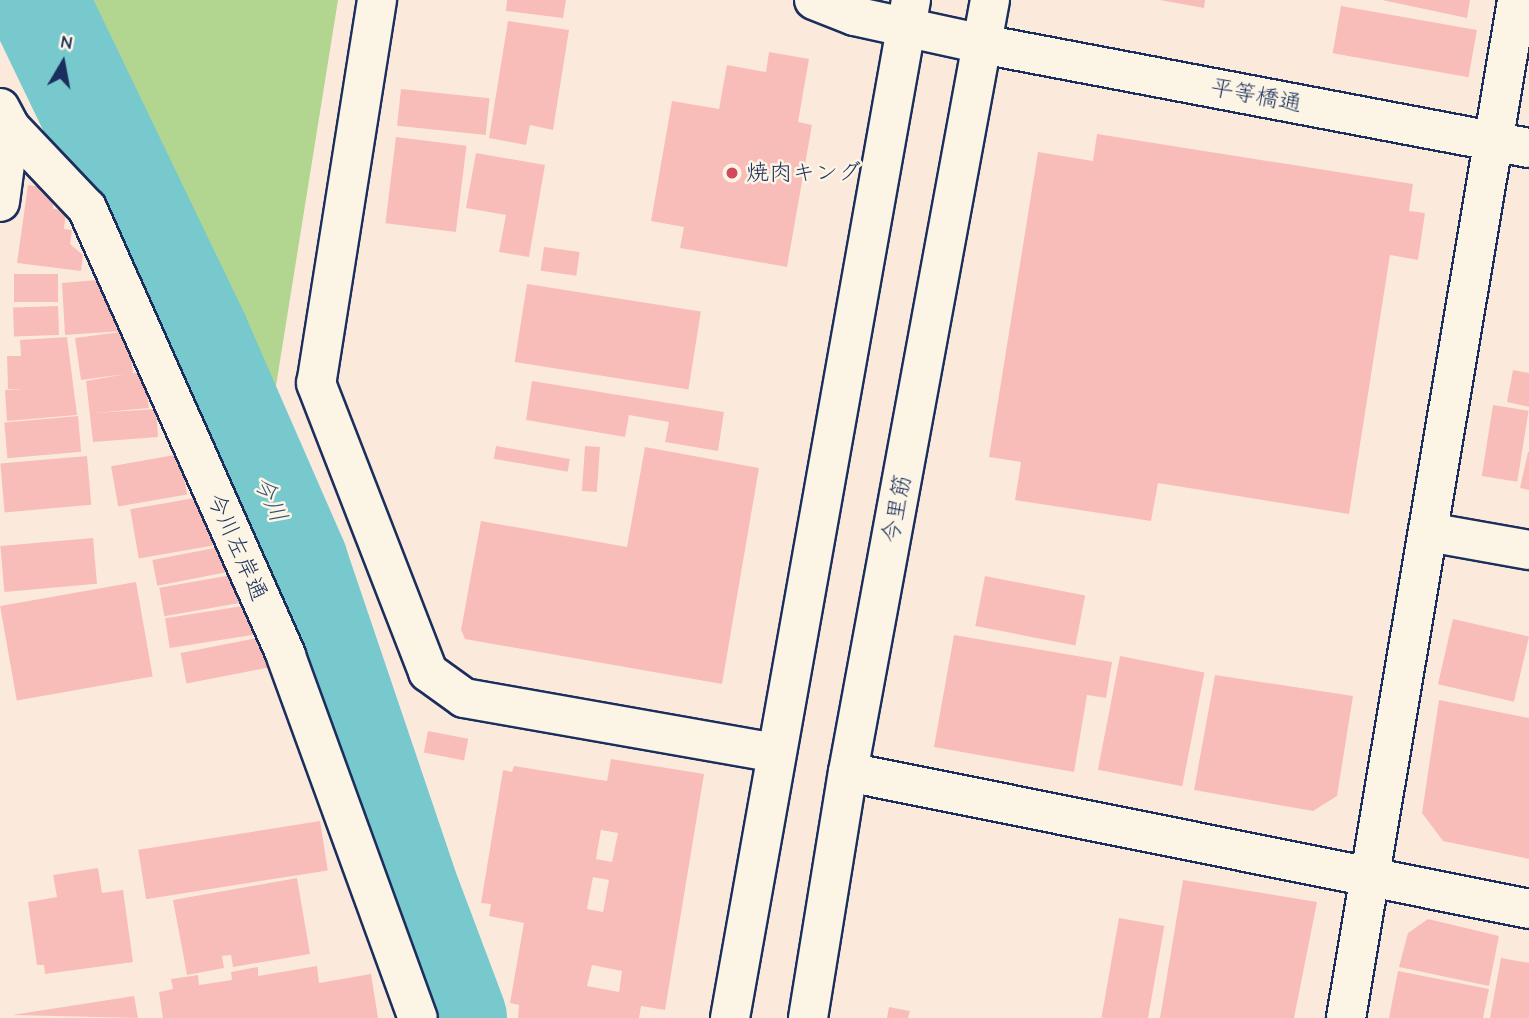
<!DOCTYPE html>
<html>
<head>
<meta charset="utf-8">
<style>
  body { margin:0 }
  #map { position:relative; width:1529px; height:1018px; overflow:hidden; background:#fbeadc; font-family:"Comic Neue","Klee One",sans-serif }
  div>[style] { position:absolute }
  .green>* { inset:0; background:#b2d590 }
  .river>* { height:102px; margin:-51px; padding:0 51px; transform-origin:51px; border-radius:51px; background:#77c9cd }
  .building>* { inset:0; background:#f9bdb9; transform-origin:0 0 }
  .roads { filter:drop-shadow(2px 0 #1b2f5e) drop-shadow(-2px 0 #1b2f5e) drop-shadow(0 2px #1b2f5e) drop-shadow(0 -2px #1b2f5e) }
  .minor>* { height:38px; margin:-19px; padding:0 19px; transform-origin:19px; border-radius:19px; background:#fcf5e5 }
  .dots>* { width:19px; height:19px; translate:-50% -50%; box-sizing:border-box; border:4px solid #fcf5e5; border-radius:50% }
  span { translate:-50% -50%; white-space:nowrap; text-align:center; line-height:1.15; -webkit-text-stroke:5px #fcf5e5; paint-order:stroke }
  .street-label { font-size:23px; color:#1b2f5e }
  .poi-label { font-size:23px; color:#1b2f5e }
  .left { translate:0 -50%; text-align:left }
  .water-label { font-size:24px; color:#32567a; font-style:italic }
  .north { position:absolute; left:28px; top:28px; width:70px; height:70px; -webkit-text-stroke:5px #fcf5e5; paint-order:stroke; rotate:10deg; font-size:19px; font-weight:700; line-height:28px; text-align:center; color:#1b2f5e }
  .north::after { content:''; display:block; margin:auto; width:24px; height:32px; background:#1b2f5e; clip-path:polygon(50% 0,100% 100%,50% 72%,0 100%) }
</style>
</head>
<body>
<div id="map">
  <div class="green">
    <div style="clip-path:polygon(79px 0,338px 0,275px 392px)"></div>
  </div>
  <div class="river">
    <div style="left:37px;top:0;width:372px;rotate:64.3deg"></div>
    <div style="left:198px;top:335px;width:248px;rotate:66.4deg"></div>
    <div style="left:297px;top:562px;width:355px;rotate:71.3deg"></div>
    <div style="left:411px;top:898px;width:128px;rotate:69.4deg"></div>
  </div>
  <div class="building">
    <div style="clip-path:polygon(507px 0,566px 0,563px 18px,506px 11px)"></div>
    <div style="clip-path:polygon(1160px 0,1205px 0,1204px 8px)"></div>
    <div style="clip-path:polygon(1382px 0,1470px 0,1467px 18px)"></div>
    <div style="left:1341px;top:6px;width:138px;height:48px;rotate:10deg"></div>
    <div style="clip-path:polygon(508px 21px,569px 30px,553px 130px,530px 125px,526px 145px,489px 138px)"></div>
    <div style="clip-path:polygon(769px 52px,809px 59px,798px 122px,812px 125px,787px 267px,680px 248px,684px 227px,651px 221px,672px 101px,719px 109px,727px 65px,766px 72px)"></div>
    <div style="left:401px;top:89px;width:89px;height:37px;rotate:6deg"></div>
    <div style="clip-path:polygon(1097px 134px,1413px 184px,1409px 211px,1425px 213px,1418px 260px,1390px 255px,1349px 514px,1158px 483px,1151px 521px,1015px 500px,1021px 462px,989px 457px,1038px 152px,1093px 161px)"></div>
    <div style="left:396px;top:137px;width:71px;height:87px;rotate:7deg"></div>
    <div style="clip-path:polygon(476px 153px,545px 165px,529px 257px,499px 252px,506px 215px,466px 208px)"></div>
    <div style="clip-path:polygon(28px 185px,54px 189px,53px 209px,66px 210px,64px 229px,72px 230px,70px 244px,83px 255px,81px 271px,17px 263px)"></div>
    <div style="left:544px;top:247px;width:36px;height:24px;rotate:8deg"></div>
    <div style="left:14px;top:274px;width:44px;height:28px"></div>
    <div style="clip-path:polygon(109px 279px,122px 331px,65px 335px,62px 283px)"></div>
    <div style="left:527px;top:284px;width:176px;height:79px;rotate:9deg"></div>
    <div style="left:58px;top:306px;width:29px;height:45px;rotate:88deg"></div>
    <div style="clip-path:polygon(128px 331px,133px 373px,144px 372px,149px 408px,94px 413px,156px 409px,158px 437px,93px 442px,86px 381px,126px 374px,81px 380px,75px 338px)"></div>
    <div style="clip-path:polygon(67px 337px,77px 415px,7px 421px,5px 390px,24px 389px,8px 389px,7px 356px,21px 356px,20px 340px)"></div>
    <div style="clip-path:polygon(1513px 370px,1529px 373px,1529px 407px,1507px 402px)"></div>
    <div style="clip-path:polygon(532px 381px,724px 412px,718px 451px,665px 442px,669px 422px,629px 415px,625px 437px,526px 420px)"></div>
    <div style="left:1493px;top:405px;width:36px;height:72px;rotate:9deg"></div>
    <div style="left:78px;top:416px;width:36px;height:74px;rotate:85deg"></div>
    <div style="left:496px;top:446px;width:75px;height:13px;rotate:10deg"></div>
    <div style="left:585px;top:446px;width:15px;height:45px;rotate:4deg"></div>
    <div style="clip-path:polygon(645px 447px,759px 468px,722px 684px,465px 639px,461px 630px,481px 521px,627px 547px)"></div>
    <div style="clip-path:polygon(1528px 452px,1529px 452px,1529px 490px,1520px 488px)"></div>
    <div style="left:180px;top:454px;width:41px;height:70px;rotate:80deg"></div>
    <div style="left:87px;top:456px;width:49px;height:87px;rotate:85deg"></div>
    <div style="left:206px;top:496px;width:50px;height:77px;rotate:80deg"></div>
    <div style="left:93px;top:538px;width:46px;height:93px;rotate:85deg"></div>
    <div style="left:225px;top:546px;width:26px;height:74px;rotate:79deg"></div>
    <div style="left:243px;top:573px;width:29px;height:85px;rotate:80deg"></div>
    <div style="left:985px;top:576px;width:102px;height:51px;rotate:11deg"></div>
    <div style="left:136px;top:582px;width:96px;height:138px;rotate:80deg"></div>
    <div style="left:249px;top:605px;width:30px;height:85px;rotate:81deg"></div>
    <div style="left:1453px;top:619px;width:78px;height:67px;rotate:13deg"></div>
    <div style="clip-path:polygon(954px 635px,1112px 662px,1106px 698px,1087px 695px,1074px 772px,934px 747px)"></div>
    <div style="left:263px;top:637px;width:31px;height:84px;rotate:79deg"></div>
    <div style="left:1120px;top:656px;width:86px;height:116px;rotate:11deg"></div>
    <div style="clip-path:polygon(1215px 675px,1353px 696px,1337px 796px,1313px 811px,1194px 790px)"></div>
    <div style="clip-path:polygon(1439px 700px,1529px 718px,1529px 859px,1443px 841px,1422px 813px)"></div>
    <div style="left:428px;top:731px;width:41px;height:22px;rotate:11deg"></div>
    <div style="clip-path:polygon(evenodd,611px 759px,704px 774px,665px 1010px,641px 1006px,639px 1018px,518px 1018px,519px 1005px,510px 1003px,524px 923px,489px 916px,491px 904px,481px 903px,503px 770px,512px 772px,514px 766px,607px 781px,611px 759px,601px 830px,618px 833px,612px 862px,596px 859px,601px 830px,611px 759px,593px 877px,609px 880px,603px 912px,587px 909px,593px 877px,611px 759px,592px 965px,622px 971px,619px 992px,587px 986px,592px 965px)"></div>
    <div style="left:320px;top:821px;width:50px;height:184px;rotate:81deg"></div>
    <div style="clip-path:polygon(98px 868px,102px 893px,123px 890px,133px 962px,45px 974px,44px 965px,37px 965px,28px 902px,57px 897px,53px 875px)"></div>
    <div style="clip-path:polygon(297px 878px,310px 954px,233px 967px,231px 955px,222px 956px,224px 968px,187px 975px,173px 900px)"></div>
    <div style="clip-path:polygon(1183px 880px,1317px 902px,1294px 1018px,1160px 1018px)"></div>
    <div style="left:1119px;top:918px;width:46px;height:101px;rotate:10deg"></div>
    <div style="clip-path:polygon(1428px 919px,1499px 936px,1489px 986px,1399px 967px,1408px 933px)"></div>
    <div style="clip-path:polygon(1501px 958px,1529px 963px,1529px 1018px,1490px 1018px)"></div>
    <div style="clip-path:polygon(317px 966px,319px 983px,371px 974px,378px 1018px,163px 1018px,159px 992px,173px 989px,171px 979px,198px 975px,199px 985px,232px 980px,231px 972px,258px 967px,258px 976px)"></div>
    <div style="clip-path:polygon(1398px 971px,1489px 989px,1483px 1018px,1389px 1018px)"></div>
    <div style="clip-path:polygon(134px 996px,138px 1018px,12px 1015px)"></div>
    <div style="clip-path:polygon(889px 1007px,910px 1011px,908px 1018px,887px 1018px)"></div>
  </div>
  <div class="roads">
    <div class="minor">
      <div style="left:377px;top:0;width:388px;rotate:99deg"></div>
      <div style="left:316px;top:383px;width:310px;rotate:68.8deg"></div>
      <div style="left:428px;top:672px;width:44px;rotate:35.8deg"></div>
      <div style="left:464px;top:698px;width:316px;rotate:10deg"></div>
      <div style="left:814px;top:0;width:43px;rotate:21.8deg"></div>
      <div style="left:854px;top:16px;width:131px;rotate:12.3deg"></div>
      <div style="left:982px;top:44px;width:557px;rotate:10.77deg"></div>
      <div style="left:0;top:108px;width:21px;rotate:62deg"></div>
      <div style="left:10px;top:127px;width:112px;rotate:46.5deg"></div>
      <div style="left:87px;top:208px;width:490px;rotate:66deg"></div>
      <div style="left:286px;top:656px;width:385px;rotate:70deg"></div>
      <div style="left:0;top:202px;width:76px;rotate:-82.4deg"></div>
      <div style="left:1428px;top:532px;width:103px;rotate:10.1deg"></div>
      <div style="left:848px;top:772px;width:695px;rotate:11.37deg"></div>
      <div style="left:730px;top:1018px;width:1034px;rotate:-79.92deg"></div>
      <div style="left:808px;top:1018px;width:249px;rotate:-80.8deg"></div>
      <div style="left:848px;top:772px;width:785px;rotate:-79.58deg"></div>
      <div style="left:1346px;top:1018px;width:1032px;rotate:-80.46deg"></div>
    </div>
  </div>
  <div class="dots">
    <div style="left:732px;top:173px;background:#d1495b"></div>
  </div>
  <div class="street-label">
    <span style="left:1256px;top:96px;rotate:11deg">平等橋通</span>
    <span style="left:897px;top:509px;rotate:-79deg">今里筋</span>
    <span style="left:237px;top:547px;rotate:66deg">今川左岸通</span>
  </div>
  <div class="poi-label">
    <span class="left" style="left:746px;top:173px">焼肉キング</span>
  </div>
  <div class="water-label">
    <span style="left:270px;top:499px;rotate:66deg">今川</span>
  </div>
  <div class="north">N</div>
</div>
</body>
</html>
